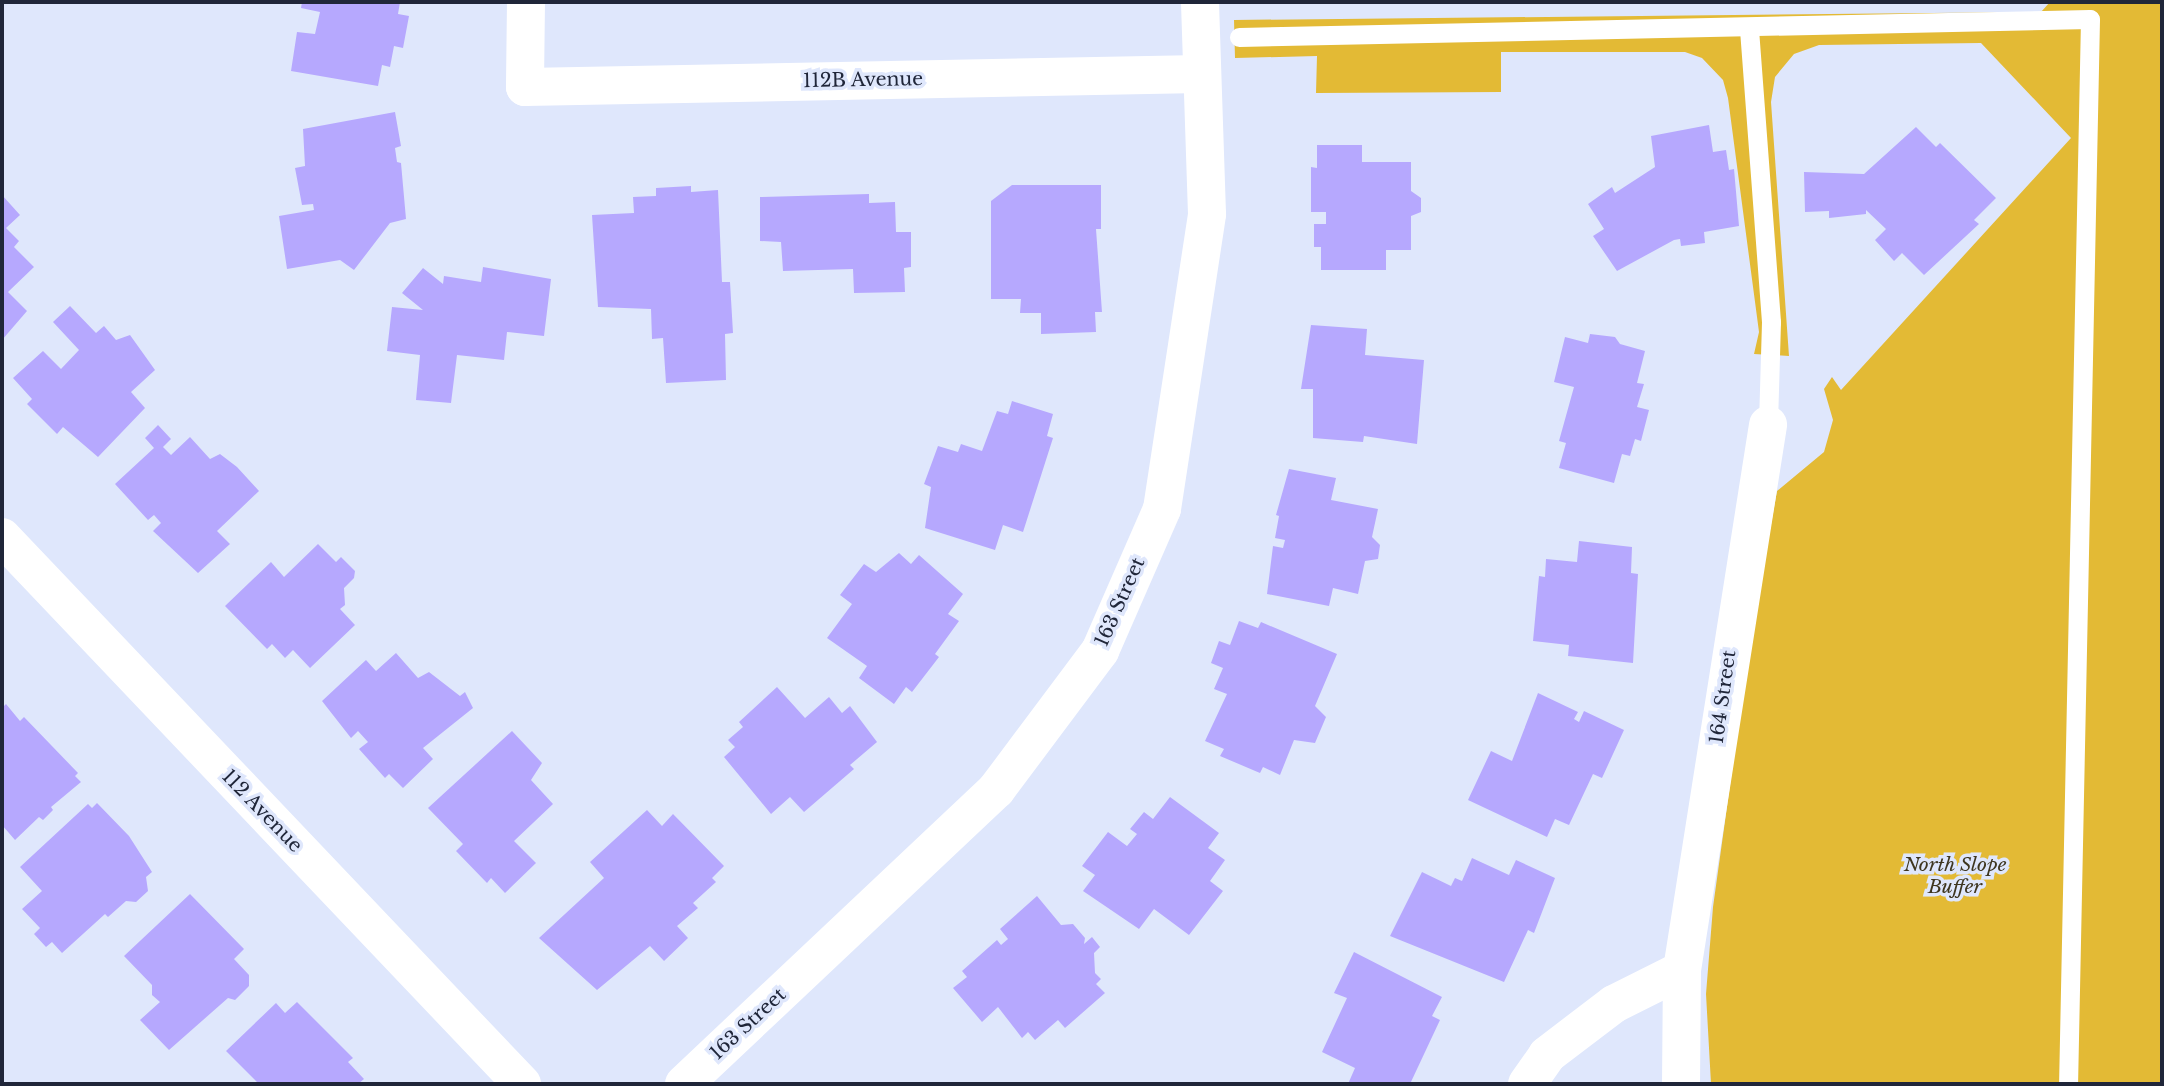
<!DOCTYPE html>
<html>
<head>
<meta charset="utf-8">
<style>
  body { margin:0 }
  #map { position:relative; width:2164px; height:1086px; overflow:hidden; background:#dfe7fc; font-family:"Libre Baskerville",serif }
  div>[style] { position:absolute }
  .green>* { inset:0; background:#e3ba35 }
  .building>* { inset:0; background:#b6a8fe }
  .service>* { height:19px; margin:-9.5px; padding:0 9.5px; transform-origin:9.5px; border-radius:9.5px; background:#fff }
  .minor>* { height:38px; margin:-19px; padding:0 19px; transform-origin:19px; border-radius:19px; background:#fff }
  .tertiary>* { height:38px; margin:-19px; padding:0 19px; transform-origin:19px; border-radius:19px; background:#fff }
  span { translate:-50% -50%; white-space:nowrap; text-align:center; line-height:1.15; -webkit-text-stroke:7px #dfe7fc; paint-order:stroke }
  .street-label { font-size:19px; color:#202639 }
  .park-label { font-size:19px; color:#3e3620; font-style:italic }
  .frame { position:absolute; inset:0; border:4px solid #202639; pointer-events:none }
</style>
</head>
<body>
<div id="map">
  <div class="green">
    <div style="clip-path:polygon(2050px 2px,2162px 2px,2162px 1084px,1711px 1084px,1706px 994px,1713px 907px,1750px 642px,1777px 491px,1824px 452px,1833px 420px,1824px 389px,1832px 377px,1841px 390px,2071px 138px,1981px 43px,1819px 45px,1794px 54px,1775px 77px,1771px 102px,1789px 356px,1754px 354px,1759px 332px,1728px 98px,1723px 80px,1702px 58px,1685px 52px,1501px 52px,1501px 92px,1316px 93px,1317px 56px,1235px 58px,1234px 20px,2041px 12px)"></div>
  </div>
  <div class="building">
    <div style="clip-path:polygon(302px 2px,400px 2px,398px 14px,409px 16px,403px 48px,394px 46px,390px 67px,382px 65px,378px 86px,291px 71px,297px 32px,315px 34px,320px 12px,301px 8px)"></div>
    <div style="clip-path:polygon(395px 112px,401px 146px,395px 148px,397px 162px,401px 163px,406px 219px,390px 223px,354px 270px,340px 260px,287px 269px,279px 216px,314px 210px,313px 204px,302px 205px,295px 168px,305px 166px,303px 129px)"></div>
    <div style="clip-path:polygon(1709px 125px,1713px 152px,1726px 150px,1729px 170px,1734px 169px,1739px 226px,1704px 232px,1705px 243px,1681px 246px,1680px 239px,1674px 240px,1617px 271px,1593px 236px,1604px 229px,1588px 204px,1612px 187px,1615px 193px,1655px 167px,1651px 136px)"></div>
    <div style="clip-path:polygon(1916px 127px,1936px 147px,1940px 143px,1996px 198px,1974px 220px,1979px 224px,1924px 275px,1902px 253px,1894px 261px,1875px 240px,1886px 229px,1866px 210px,1866px 214px,1829px 218px,1829px 211px,1805px 212px,1804px 172px,1864px 174px)"></div>
    <div style="clip-path:polygon(1317px 145px,1362px 145px,1362px 162px,1411px 162px,1411px 191px,1421px 198px,1421px 212px,1411px 216px,1411px 250px,1386px 250px,1386px 270px,1321px 270px,1321px 247px,1314px 247px,1314px 224px,1326px 224px,1326px 212px,1311px 212px,1311px 167px,1317px 168px)"></div>
    <div style="clip-path:polygon(1012px 185px,1101px 185px,1101px 229px,1096px 229px,1102px 312px,1095px 312px,1096px 332px,1041px 334px,1041px 313px,1020px 313px,1021px 299px,991px 299px,991px 201px)"></div>
    <div style="clip-path:polygon(691px 186px,691px 192px,718px 190px,722px 282px,730px 282px,733px 333px,725px 334px,726px 380px,666px 383px,663px 338px,652px 339px,651px 309px,598px 307px,592px 215px,634px 213px,633px 197px,656px 196px,656px 188px)"></div>
    <div style="clip-path:polygon(869px 194px,869px 203px,895px 202px,896px 232px,911px 232px,911px 267px,904px 268px,905px 292px,854px 293px,853px 269px,783px 271px,781px 242px,760px 241px,760px 197px)"></div>
    <div style="clip-path:polygon(2px 195px,20px 215px,6px 228px,19px 241px,14px 247px,34px 267px,8px 292px,27px 311px,2px 340px)"></div>
    <div style="clip-path:polygon(483px 267px,551px 279px,544px 336px,507px 332px,504px 360px,457px 355px,451px 403px,416px 400px,420px 355px,387px 351px,392px 307px,423px 310px,402px 293px,423px 268px,443px 284px,444px 276px,481px 282px)"></div>
    <div style="clip-path:polygon(70px 306px,96px 333px,104px 326px,116px 340px,130px 335px,155px 370px,131px 392px,145px 408px,98px 457px,63px 427px,57px 434px,27px 404px,32px 399px,13px 378px,43px 351px,61px 369px,79px 350px,53px 322px)"></div>
    <div style="clip-path:polygon(1311px 325px,1367px 329px,1365px 355px,1424px 360px,1417px 444px,1364px 436px,1363px 442px,1313px 438px,1313px 389px,1301px 389px)"></div>
    <div style="clip-path:polygon(1590px 334px,1615px 337px,1620px 344px,1645px 351px,1637px 383px,1644px 384px,1637px 407px,1649px 410px,1641px 441px,1635px 439px,1630px 456px,1622px 454px,1614px 483px,1559px 468px,1566px 443px,1559px 441px,1574px 387px,1554px 382px,1565px 337px,1588px 343px)"></div>
    <div style="clip-path:polygon(1012px 401px,1053px 414px,1047px 436px,1053px 438px,1023px 532px,1003px 525px,995px 550px,925px 528px,931px 487px,924px 484px,938px 446px,958px 452px,961px 444px,982px 451px,997px 411px,1008px 414px)"></div>
    <div style="clip-path:polygon(158px 425px,171px 439px,163px 447px,171px 455px,190px 437px,210px 459px,220px 454px,237px 467px,259px 491px,217px 531px,230px 544px,198px 573px,153px 531px,161px 523px,154px 515px,148px 520px,115px 484px,154px 448px,145px 438px)"></div>
    <div style="clip-path:polygon(1289px 469px,1336px 478px,1331px 500px,1378px 509px,1372px 537px,1380px 545px,1378px 559px,1365px 561px,1358px 594px,1333px 588px,1329px 606px,1267px 594px,1273px 546px,1283px 548px,1285px 540px,1275px 538px,1279px 516px,1276px 515px)"></div>
    <div style="clip-path:polygon(1579px 541px,1632px 547px,1631px 573px,1638px 574px,1633px 663px,1568px 656px,1569px 645px,1533px 641px,1539px 576px,1545px 577px,1546px 559px,1577px 562px)"></div>
    <div style="clip-path:polygon(318px 544px,336px 562px,341px 557px,355px 571px,354px 578px,344px 588px,345px 605px,340px 609px,355px 625px,310px 668px,293px 650px,285px 658px,272px 644px,267px 649px,225px 606px,271px 562px,284px 577px)"></div>
    <div style="clip-path:polygon(899px 553px,911px 564px,919px 555px,963px 594px,948px 614px,959px 621px,935px 654px,939px 657px,912px 692px,906px 687px,894px 704px,859px 678px,867px 666px,827px 638px,852px 604px,840px 595px,864px 564px,876px 572px)"></div>
    <div style="clip-path:polygon(1239px 621px,1258px 628px,1261px 622px,1337px 654px,1315px 706px,1326px 717px,1315px 743px,1294px 740px,1280px 775px,1263px 767px,1260px 773px,1220px 756px,1224px 749px,1205px 741px,1227px 694px,1214px 689px,1223px 668px,1211px 663px,1219px 641px,1230px 645px)"></div>
    <div style="clip-path:polygon(396px 653px,418px 678px,429px 672px,460px 696px,465px 692px,473px 708px,423px 748px,433px 759px,403px 788px,389px 774px,385px 778px,359px 749px,368px 742px,358px 731px,351px 738px,322px 701px,366px 660px,376px 671px)"></div>
    <div style="clip-path:polygon(777px 687px,805px 718px,829px 697px,842px 713px,850px 706px,877px 742px,850px 765px,854px 769px,804px 812px,790px 797px,771px 814px,724px 757px,735px 747px,728px 740px,743px 727px,739px 722px)"></div>
    <div style="clip-path:polygon(1538px 693px,1578px 712px,1574px 719px,1579px 722px,1584px 711px,1624px 730px,1602px 778px,1593px 774px,1569px 825px,1555px 819px,1547px 837px,1468px 800px,1491px 751px,1512px 761px)"></div>
    <div style="clip-path:polygon(6px 704px,20px 721px,24px 717px,78px 773px,75px 776px,81px 782px,51px 807px,53px 810px,43px 820px,39px 817px,15px 840px,2px 825px,2px 708px)"></div>
    <div style="clip-path:polygon(512px 731px,542px 763px,531px 780px,553px 804px,514px 841px,536px 863px,505px 893px,491px 878px,487px 883px,456px 851px,463px 844px,428px 808px)"></div>
    <div style="clip-path:polygon(1170px 797px,1219px 833px,1208px 848px,1225px 860px,1210px 881px,1223px 891px,1189px 935px,1154px 909px,1139px 929px,1083px 891px,1095px 875px,1082px 866px,1108px 832px,1127px 846px,1137px 834px,1130px 829px,1144px 812px,1153px 819px)"></div>
    <div style="clip-path:polygon(97px 803px,129px 836px,152px 872px,146px 877px,148px 891px,136px 902px,126px 901px,108px 917px,105px 914px,62px 953px,52px 942px,46px 947px,34px 934px,40px 928px,22px 909px,42px 891px,20px 867px,88px 804px,92px 808px)"></div>
    <div style="clip-path:polygon(647px 810px,662px 826px,673px 814px,724px 866px,712px 878px,716px 882px,693px 903px,698px 908px,677px 926px,688px 938px,664px 961px,650px 946px,597px 990px,539px 938px,604px 878px,590px 862px)"></div>
    <div style="clip-path:polygon(1472px 858px,1509px 875px,1516px 860px,1555px 878px,1534px 933px,1528px 930px,1504px 982px,1390px 936px,1422px 872px,1451px 886px,1455px 878px,1462px 881px)"></div>
    <div style="clip-path:polygon(190px 894px,244px 949px,234px 959px,249px 975px,249px 986px,235px 1000px,228px 998px,169px 1050px,140px 1020px,160px 1002px,152px 995px,152px 985px,124px 956px)"></div>
    <div style="clip-path:polygon(1037px 896px,1061px 925px,1073px 924px,1085px 938px,1084px 944px,1092px 937px,1100px 947px,1094px 953px,1095px 973px,1101px 979px,1096px 984px,1105px 993px,1065px 1028px,1058px 1020px,1035px 1040px,1028px 1032px,1022px 1038px,998px 1007px,982px 1022px,953px 988px,967px 977px,962px 971px,997px 940px,1001px 945px,1008px 939px,1000px 929px)"></div>
    <div style="clip-path:polygon(1354px 952px,1442px 997px,1432px 1016px,1440px 1020px,1410px 1084px,1348px 1084px,1355px 1068px,1322px 1052px,1347px 998px,1334px 993px)"></div>
    <div style="clip-path:polygon(297px 1002px,353px 1058px,348px 1062px,364px 1079px,358px 1084px,259px 1084px,226px 1051px,276px 1003px,285px 1013px)"></div>
  </div>
  <div class="service">
    <div style="left:1749px;top:29px;width:294px;rotate:85.7deg"></div>
    <div style="left:1771px;top:322px;width:103px;rotate:91.7deg"></div>
    <div style="left:1239px;top:37px;width:851px;rotate:-1.21deg"></div>
    <div style="left:2090px;top:19px;width:1065px;rotate:91.18deg"></div>
  </div>
  <div class="minor">
    <div style="left:526px;top:2px;width:85px;rotate:90.7deg"></div>
    <div style="left:525px;top:87px;width:676px;rotate:-1.1deg"></div>
    <div style="left:684px;top:1084px;width:429px;rotate:-43.3deg"></div>
    <div style="left:996px;top:790px;width:174px;rotate:-53.2deg"></div>
    <div style="left:1100px;top:651px;width:155px;rotate:-66.4deg"></div>
    <div style="left:1162px;top:509px;width:298px;rotate:-81.3deg"></div>
    <div style="left:1207px;top:214px;width:212px;rotate:-91.9deg"></div>
    <div style="left:1527px;top:1084px;width:35px;rotate:-55deg"></div>
    <div style="left:1547px;top:1055px;width:84px;rotate:-37.3deg"></div>
    <div style="left:1614px;top:1004px;width:76px;rotate:-26.6deg"></div>
    <div style="left:1681px;top:1084px;width:114px;rotate:-89.5deg"></div>
    <div style="left:1682px;top:970px;width:552px;rotate:-81.03deg"></div>
  </div>
  <div class="tertiary">
    <div style="left:2px;top:537px;width:755px;rotate:46.45deg"></div>
  </div>
  <div class="street-label">
    <span style="left:863px;top:80px;rotate:-1deg">112B Avenue</span>
    <span style="left:1120px;top:602px;rotate:-66deg">163 Street</span>
    <span style="left:1723px;top:697px;rotate:-82deg">164 Street</span>
    <span style="left:262px;top:811px;rotate:46deg">112 Avenue</span>
    <span style="left:748px;top:1024px;rotate:-43deg">163 Street</span>
  </div>
  <div class="park-label">
    <span style="left:1955px;top:876px">North Slope<br>Buffer</span>
  </div>
  <div class="frame"></div>
</div>
</body>
</html>
